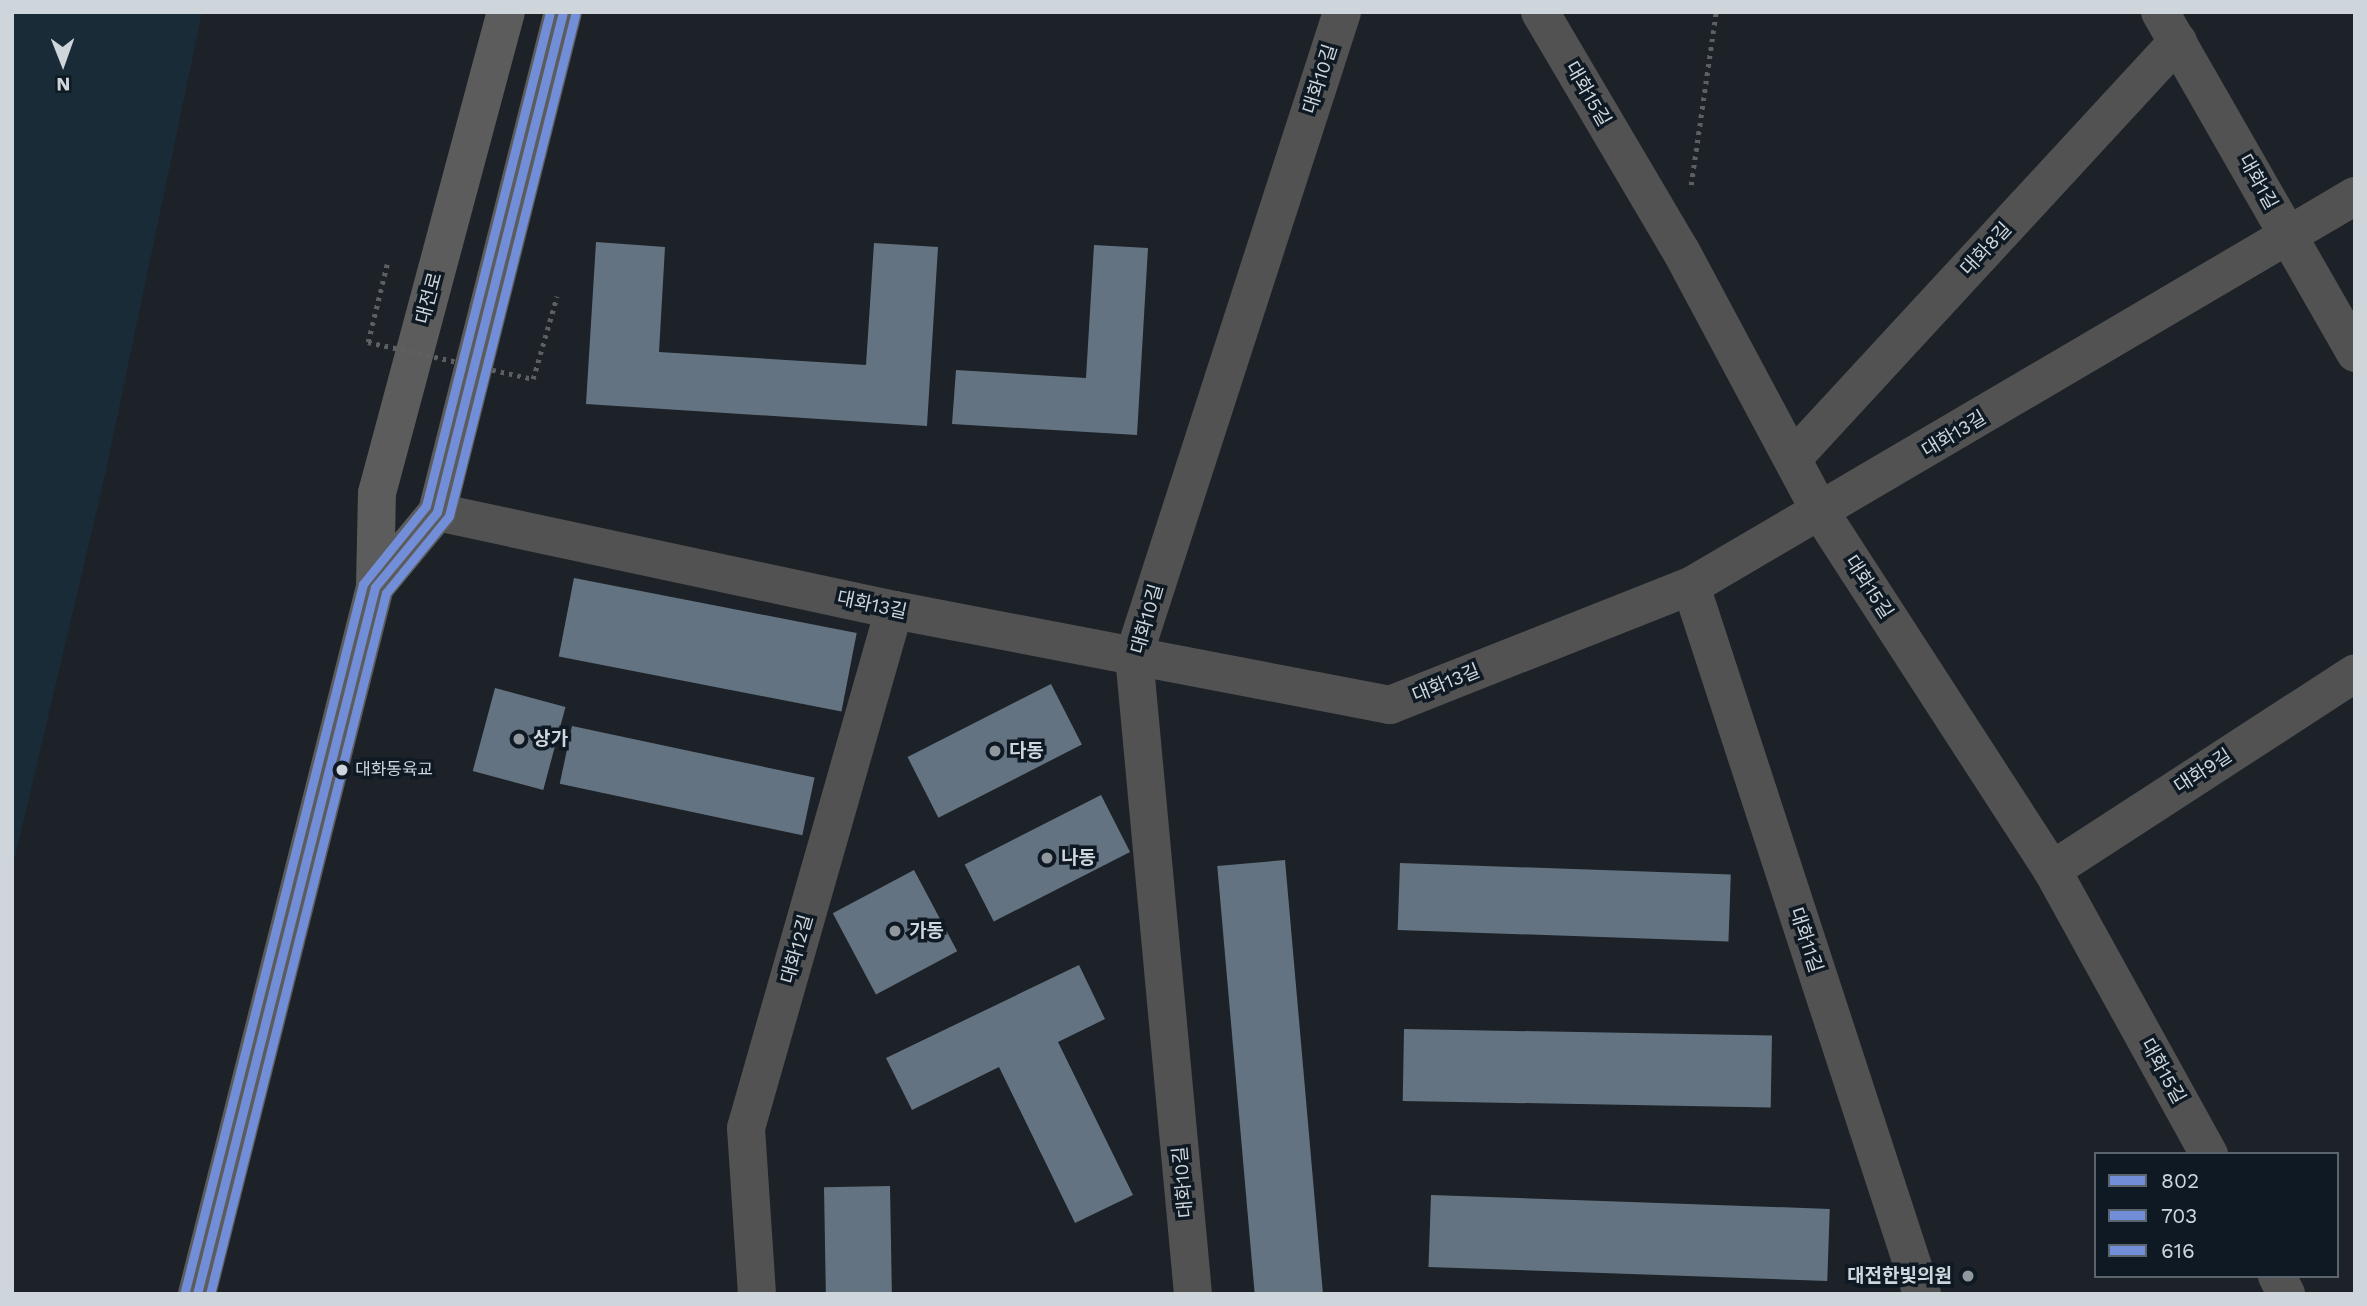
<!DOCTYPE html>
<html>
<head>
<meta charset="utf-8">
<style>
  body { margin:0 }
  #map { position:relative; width:2367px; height:1306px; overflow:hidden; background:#1c2228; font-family:"Work Sans","Noto Sans KR",sans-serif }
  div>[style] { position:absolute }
  .built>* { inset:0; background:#1a2b38 }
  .building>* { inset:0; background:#647381; transform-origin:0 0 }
  .path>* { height:4.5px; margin-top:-2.25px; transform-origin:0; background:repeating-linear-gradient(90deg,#5d5f60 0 3.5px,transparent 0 8.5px) }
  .street>* { height:38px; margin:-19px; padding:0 19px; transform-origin:19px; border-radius:19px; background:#525252 }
  .primary>* { height:38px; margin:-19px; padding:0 19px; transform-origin:19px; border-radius:19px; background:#5b5c5b }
  .path-bridge>* { height:4.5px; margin-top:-2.25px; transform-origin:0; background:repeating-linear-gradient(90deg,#5d5f60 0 3.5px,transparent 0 8.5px) }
  .bus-1>* { height:9px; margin:-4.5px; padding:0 4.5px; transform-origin:4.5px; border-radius:4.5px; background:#728ed8 }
  .bus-2>* { height:9px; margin:-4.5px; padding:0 4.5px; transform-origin:4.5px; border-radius:4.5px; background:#728ed8 }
  .bus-3>* { height:9px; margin:-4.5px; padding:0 4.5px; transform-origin:4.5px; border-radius:4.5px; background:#728ed8 }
  .dots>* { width:19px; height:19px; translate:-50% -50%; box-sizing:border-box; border:4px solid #0e1923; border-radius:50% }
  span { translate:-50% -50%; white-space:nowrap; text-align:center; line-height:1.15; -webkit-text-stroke:7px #0e1923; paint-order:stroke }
  .bus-label { font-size:17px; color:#ced6dc }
  .left { translate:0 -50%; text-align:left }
  .street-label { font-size:19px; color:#ced6dc }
  .poi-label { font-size:19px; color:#ced6dc; font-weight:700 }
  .right { translate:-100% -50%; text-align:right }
  .frame { position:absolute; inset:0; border:14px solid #ced6dc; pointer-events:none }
  .legend { position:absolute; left:2094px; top:1152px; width:245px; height:126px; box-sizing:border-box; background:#0e1923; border:2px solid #5b656d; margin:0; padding:9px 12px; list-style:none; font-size:21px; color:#ced6dc }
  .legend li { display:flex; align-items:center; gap:14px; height:35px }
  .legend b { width:35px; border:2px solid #5b656d }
  .north { position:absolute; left:28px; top:28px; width:70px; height:70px; -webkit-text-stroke:5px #0e1923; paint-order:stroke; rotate:179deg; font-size:19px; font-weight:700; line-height:28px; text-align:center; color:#ced6dc }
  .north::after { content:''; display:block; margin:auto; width:24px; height:32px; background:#ced6dc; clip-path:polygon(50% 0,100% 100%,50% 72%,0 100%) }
</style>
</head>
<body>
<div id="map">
  <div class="built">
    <div style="clip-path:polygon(12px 12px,202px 12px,105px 475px,12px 870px)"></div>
  </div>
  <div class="building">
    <div style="clip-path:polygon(596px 242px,665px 247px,659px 352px,866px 365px,874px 243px,938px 247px,927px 426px,586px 404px)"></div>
    <div style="clip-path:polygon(1094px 245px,1148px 248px,1137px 435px,952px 424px,956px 370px,1086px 378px)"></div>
    <div style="left:574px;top:578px;width:288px;height:80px;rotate:11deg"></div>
    <div style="left:1051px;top:684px;width:68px;height:161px;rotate:63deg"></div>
    <div style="left:495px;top:688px;width:73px;height:86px;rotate:15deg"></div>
    <div style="left:572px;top:726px;width:248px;height:59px;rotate:12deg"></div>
    <div style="left:1101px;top:795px;width:64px;height:153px;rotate:63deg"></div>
    <div style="left:1285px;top:860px;width:436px;height:68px;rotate:85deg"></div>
    <div style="left:1400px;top:863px;width:331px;height:67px;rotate:2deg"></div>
    <div style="left:914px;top:870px;width:92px;height:92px;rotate:62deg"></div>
    <div style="clip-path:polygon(1079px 965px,1105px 1019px,1058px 1042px,1133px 1195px,1075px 1223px,999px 1067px,912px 1110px,886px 1058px)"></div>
    <div style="left:1404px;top:1029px;width:368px;height:72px;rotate:1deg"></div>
    <div style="left:890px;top:1186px;width:108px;height:66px;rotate:89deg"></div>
    <div style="left:1431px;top:1195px;width:399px;height:72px;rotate:2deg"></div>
  </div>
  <div class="path">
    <div style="left:1691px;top:185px;width:175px;rotate:-81.8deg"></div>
    <div style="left:368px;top:342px;width:80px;rotate:-76.3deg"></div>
    <div style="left:533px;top:379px;width:86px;rotate:-73.9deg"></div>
  </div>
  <div class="street">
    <div style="left:1540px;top:12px;width:277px;rotate:59.5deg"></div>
    <div style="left:1681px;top:251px;width:297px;rotate:61.9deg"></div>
    <div style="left:1821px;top:513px;width:425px;rotate:57.1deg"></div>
    <div style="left:2052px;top:870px;width:325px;rotate:61.1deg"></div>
    <div style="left:2160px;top:12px;width:393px;rotate:60.2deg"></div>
    <div style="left:1794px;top:457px;width:566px;rotate:-47.29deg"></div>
    <div style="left:437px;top:512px;width:467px;rotate:12.1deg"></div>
    <div style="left:894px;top:610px;width:505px;rotate:10.84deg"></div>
    <div style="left:1390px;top:705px;width:324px;rotate:-21.6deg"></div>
    <div style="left:1691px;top:586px;width:770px;rotate:-30.43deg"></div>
    <div style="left:1691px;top:586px;width:745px;rotate:71.93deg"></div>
    <div style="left:2052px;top:870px;width:361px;rotate:-33deg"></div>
    <div style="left:2277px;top:1276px;width:20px;rotate:63deg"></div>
    <div style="left:757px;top:1294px;width:166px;rotate:-93.8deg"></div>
    <div style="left:746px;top:1128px;width:539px;rotate:-74.05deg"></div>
    <div style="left:1193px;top:1294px;width:642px;rotate:-95.28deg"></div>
    <div style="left:1134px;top:655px;width:676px;rotate:-72.07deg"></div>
  </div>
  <div class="primary">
    <div style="left:375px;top:587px;width:97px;rotate:-50.4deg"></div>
    <div style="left:437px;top:512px;width:516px;rotate:-75.86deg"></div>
    <div style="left:197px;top:1294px;width:729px;rotate:-75.87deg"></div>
    <div style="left:375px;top:587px;width:94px;rotate:-88.8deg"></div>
    <div style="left:377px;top:493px;width:498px;rotate:-75deg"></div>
  </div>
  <div class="path-bridge">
    <div style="left:368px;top:342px;width:169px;rotate:12.6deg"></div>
  </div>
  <div class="bus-1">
    <div style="left:197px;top:1294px;width:729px;rotate:-75.87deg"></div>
    <div style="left:375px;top:587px;width:97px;rotate:-50.4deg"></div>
    <div style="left:437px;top:512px;width:516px;rotate:-75.86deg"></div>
  </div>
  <div class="bus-2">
    <div style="left:210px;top:1294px;width:723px;rotate:-75.91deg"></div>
    <div style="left:386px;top:593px;width:99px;rotate:-50.7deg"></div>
    <div style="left:449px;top:516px;width:517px;rotate:-75.88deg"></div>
  </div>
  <div class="bus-3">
    <div style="left:185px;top:1291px;width:729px;rotate:-75.87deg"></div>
    <div style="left:363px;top:584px;width:100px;rotate:-51.1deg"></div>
    <div style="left:426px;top:506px;width:509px;rotate:-75.91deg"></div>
  </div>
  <div class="dots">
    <div style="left:519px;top:739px;background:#90979d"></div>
    <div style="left:995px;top:751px;background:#90979d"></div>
    <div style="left:342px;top:770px;background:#ced6dc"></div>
    <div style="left:1047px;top:858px;background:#90979d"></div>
    <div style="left:895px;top:931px;background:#90979d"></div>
    <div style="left:1968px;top:1276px;background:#90979d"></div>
  </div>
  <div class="bus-label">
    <span class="left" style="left:355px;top:770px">대화동육교</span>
  </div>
  <div class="street-label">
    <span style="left:1320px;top:79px;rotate:-72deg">대화10길</span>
    <span style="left:1588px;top:94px;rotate:60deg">대화15길</span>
    <span style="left:2258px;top:182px;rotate:61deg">대화1길</span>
    <span style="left:1986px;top:249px;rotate:-47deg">대화8길</span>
    <span style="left:429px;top:298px;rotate:-75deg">대전로</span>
    <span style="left:1954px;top:434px;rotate:-31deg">대화13길</span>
    <span style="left:1869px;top:587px;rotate:57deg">대화15길</span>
    <span style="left:872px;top:605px;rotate:12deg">대화13길</span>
    <span style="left:1147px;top:619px;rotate:-74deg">대화10길</span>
    <span style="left:1446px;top:683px;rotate:-22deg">대화13길</span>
    <span style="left:2203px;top:771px;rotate:-33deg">대화9길</span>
    <span style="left:1806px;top:940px;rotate:72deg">대화11길</span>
    <span style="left:797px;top:949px;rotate:-74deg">대화12길</span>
    <span style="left:2163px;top:1071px;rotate:61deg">대화15길</span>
    <span style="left:1183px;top:1182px;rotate:-95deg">대화10길</span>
  </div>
  <div class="poi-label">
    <span class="left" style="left:533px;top:739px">상가</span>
    <span class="left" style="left:1009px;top:751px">다동</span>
    <span class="left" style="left:1061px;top:858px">나동</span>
    <span class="left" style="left:909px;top:931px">가동</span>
    <span class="right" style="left:1952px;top:1276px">대전한빛의원</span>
  </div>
  <div class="frame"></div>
  <ul class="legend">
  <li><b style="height:9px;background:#728ed8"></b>802</li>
  <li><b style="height:9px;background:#728ed8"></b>703</li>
  <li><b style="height:9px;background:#728ed8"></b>616</li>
  </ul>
  <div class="north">N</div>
</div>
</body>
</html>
